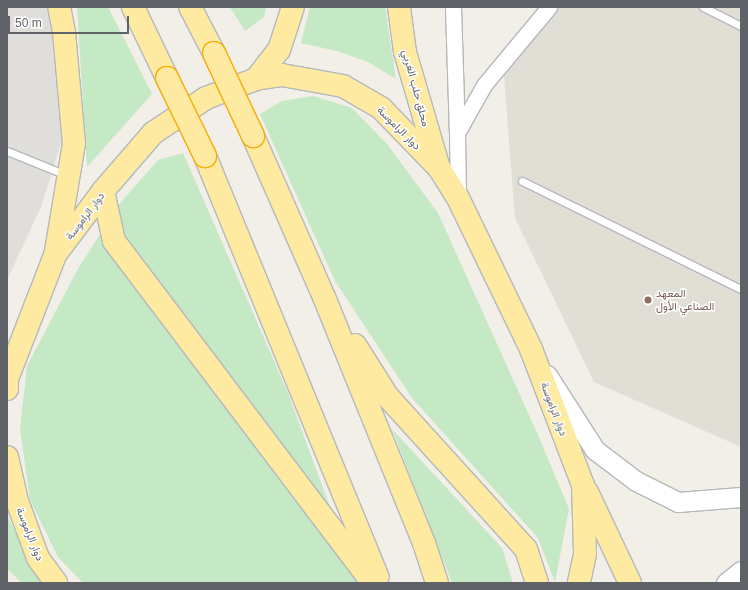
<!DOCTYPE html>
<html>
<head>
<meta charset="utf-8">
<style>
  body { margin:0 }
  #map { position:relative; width:748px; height:590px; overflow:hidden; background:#f1efe8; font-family:Arial,Vazirmatn,sans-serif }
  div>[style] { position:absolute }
  .industrial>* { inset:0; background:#e0deda }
  .education>* { inset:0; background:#e1ded6 }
  .green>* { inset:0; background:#c5e8c5 }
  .roads { filter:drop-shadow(1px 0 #b5b8bc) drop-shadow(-1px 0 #b5b8bc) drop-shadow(0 1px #b5b8bc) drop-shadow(0 -1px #b5b8bc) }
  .service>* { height:7px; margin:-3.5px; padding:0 3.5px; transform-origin:3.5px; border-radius:3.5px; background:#fff }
  .minor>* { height:15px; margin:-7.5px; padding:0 7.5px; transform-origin:7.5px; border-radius:7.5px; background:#fff }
  .tertiary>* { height:19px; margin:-9.5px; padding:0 9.5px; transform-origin:9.5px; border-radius:9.5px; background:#fff }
  .trunk>* { height:22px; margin:-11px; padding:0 11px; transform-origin:11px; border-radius:11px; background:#feeaa1 }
  .bridges { filter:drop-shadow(1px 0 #f9ab00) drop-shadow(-1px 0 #f9ab00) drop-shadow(0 1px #f9ab00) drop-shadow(0 -1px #f9ab00) }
  .trunk-bridge>* { height:22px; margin:-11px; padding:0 11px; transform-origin:11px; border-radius:11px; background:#feeaa1 }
  .dots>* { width:11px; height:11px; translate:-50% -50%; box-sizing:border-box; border:2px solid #fff; border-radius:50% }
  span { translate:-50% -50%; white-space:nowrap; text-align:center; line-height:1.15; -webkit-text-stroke:3px #fff; paint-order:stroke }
  .street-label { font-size:11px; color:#5f6368 }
  .education-label { font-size:11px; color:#785e54 }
  .left { translate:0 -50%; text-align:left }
  .frame { position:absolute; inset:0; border:8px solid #5f6368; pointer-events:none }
  .scale { position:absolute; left:8px; top:16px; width:121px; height:18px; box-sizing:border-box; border:2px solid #5f6368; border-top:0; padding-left:5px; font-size:12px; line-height:14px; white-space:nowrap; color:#5f6368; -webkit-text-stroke:3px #fff; paint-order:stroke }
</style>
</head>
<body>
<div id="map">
  <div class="industrial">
    <div style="clip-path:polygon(7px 7px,52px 7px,63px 137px,41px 207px,7px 280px)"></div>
  </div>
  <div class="education">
    <div style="clip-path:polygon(554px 7px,741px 7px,741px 447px,594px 382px,515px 218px,503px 63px)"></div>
  </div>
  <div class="green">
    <div style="clip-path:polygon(77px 7px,108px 7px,152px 94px,87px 167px)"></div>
    <div style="clip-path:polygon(230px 7px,266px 7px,264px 17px,245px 31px)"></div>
    <div style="clip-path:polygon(310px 7px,385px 7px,396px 79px,368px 62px,337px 51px,301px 43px)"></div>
    <div style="clip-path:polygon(313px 96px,352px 108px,387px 144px,438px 213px,538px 435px,569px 509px,555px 582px,538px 538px,412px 398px,335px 281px,260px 114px,282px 101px)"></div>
    <div style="clip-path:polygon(183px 153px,288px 393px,358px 583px,83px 583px,58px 557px,30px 500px,20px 429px,27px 366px,79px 267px,121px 202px,158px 160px)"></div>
    <div style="clip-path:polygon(392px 429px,502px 548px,513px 583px,452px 583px)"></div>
    <div style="clip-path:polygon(7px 515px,34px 570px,42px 583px,22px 583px,7px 569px)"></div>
  </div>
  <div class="roads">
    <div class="service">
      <div style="left:703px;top:7px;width:42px;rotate:26.6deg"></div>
      <div style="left:7px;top:151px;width:64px;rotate:22.1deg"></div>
      <div style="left:522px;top:181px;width:244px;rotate:26.3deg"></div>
    </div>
    <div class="minor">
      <div style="left:453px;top:7px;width:125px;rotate:88.2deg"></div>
      <div style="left:458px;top:197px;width:64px;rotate:-90.9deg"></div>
      <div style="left:457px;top:133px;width:55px;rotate:-60.6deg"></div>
      <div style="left:484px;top:85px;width:102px;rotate:-50.2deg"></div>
    </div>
    <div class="tertiary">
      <div style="left:547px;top:375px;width:89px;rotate:57.4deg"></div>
      <div style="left:595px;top:450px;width:51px;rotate:37.1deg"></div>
      <div style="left:636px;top:481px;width:47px;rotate:26.6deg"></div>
      <div style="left:678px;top:502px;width:63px;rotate:-4.5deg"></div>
      <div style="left:726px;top:583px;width:19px;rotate:-39deg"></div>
    </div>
    <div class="trunk">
      <div style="left:133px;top:7px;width:79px;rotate:64.4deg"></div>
      <div style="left:190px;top:7px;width:52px;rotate:62.4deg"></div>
      <div style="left:399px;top:7px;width:45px;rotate:82.4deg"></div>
      <div style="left:405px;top:52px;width:118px;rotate:73.7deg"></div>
      <div style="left:256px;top:79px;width:37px;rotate:-52deg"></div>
      <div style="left:279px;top:50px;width:45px;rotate:-72deg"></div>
      <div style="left:253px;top:136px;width:176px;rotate:66.2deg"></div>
      <div style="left:324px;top:297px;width:266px;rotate:67.9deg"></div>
      <div style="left:424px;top:543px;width:42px;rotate:72deg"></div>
      <div style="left:205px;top:156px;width:455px;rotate:67.7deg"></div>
      <div style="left:103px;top:191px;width:51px;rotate:77.6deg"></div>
      <div style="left:114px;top:241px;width:429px;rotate:52.9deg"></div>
      <div style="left:56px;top:251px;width:109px;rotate:-80.5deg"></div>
      <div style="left:74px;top:144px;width:112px;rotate:-95.1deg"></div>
      <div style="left:64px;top:32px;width:25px;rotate:-101deg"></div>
      <div style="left:355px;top:345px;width:62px;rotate:57.6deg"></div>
      <div style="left:388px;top:397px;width:205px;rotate:47.8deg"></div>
      <div style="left:526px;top:549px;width:36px;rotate:72deg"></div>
      <div style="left:7px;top:389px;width:10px;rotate:-90deg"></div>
      <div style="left:7px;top:379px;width:133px;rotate:-68.8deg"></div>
      <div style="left:55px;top:255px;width:80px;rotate:-53.1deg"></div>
      <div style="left:103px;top:191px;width:77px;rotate:-49.2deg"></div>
      <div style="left:153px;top:133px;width:64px;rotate:-33.4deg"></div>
      <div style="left:206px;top:98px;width:53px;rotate:-20.8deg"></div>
      <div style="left:256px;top:79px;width:26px;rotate:-9deg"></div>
      <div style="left:282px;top:75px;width:62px;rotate:10.2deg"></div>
      <div style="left:343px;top:86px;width:44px;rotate:30.1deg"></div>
      <div style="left:381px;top:108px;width:83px;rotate:46deg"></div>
      <div style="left:439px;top:168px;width:36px;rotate:58deg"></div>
      <div style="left:458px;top:198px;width:168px;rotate:64.2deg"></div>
      <div style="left:531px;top:349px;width:146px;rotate:69.1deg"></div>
      <div style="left:583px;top:485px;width:69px;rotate:88.3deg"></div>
      <div style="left:585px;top:554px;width:30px;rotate:102deg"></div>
      <div style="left:7px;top:457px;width:45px;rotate:77.2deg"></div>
      <div style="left:17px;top:501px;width:61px;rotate:69.8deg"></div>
      <div style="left:38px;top:558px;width:31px;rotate:54deg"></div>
      <div style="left:587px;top:492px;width:101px;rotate:64.7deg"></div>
    </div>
  </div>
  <div class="bridges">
    <div class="trunk-bridge">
      <div style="left:214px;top:53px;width:92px;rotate:64.8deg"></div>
      <div style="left:167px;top:78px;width:87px;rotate:64deg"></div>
    </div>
  </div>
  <div class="dots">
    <div style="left:648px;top:300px;background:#8d6e63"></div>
  </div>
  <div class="street-label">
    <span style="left:416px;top:88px;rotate:75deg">محلق حلب الغربي</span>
    <span style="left:399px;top:128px;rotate:45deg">دوار الراموسة</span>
    <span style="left:85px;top:216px;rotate:-53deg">دوار الراموسة</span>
    <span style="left:554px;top:409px;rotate:69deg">دوار الراموسة</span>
    <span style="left:30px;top:534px;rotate:68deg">دوار الراموسة</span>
  </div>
  <div class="education-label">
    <span class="left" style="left:656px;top:300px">المعهد<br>الصناعي الأول</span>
  </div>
  <div class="frame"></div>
  <div class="scale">50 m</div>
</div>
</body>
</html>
